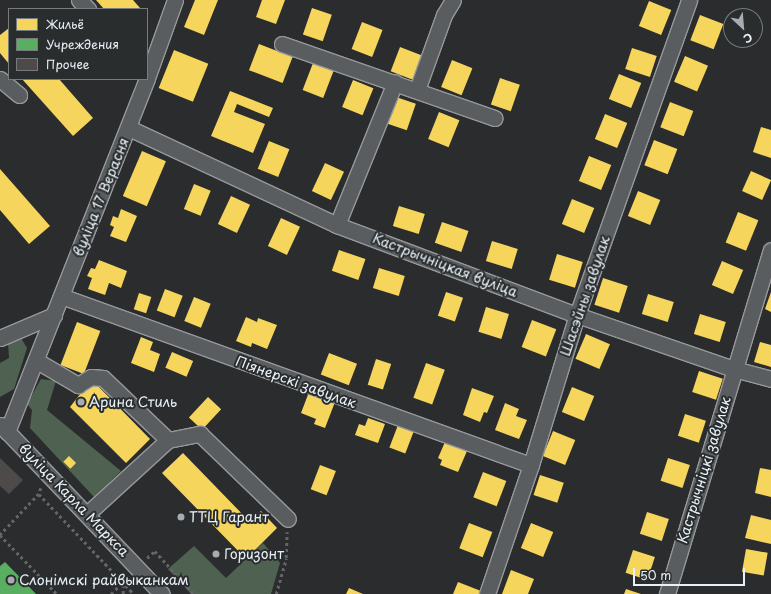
<!DOCTYPE html>
<html>
<head>
<meta charset="utf-8">
<style>
  body { margin:0 }
  #map { position:relative; width:771px; height:594px; overflow:hidden; background:#2b2c2d; font-family:"Playpen Sans",sans-serif }
  div>[style] { position:absolute }
  .green>* { inset:0; background:#4f6251 }
  .homes>* { inset:0; background:#f6d55c; transform-origin:0 0 }
  .public>* { inset:0; background:#5aae61 }
  .building>* { inset:0; background:#4d4a49 }
  .path>* { height:2.5px; margin-top:-1.25px; transform-origin:0; background:repeating-linear-gradient(90deg,#636566 0 3px,transparent 0 6px) }
  .roads { filter:drop-shadow(1px 0 #96989a) drop-shadow(-1px 0 #96989a) drop-shadow(0 1px #96989a) drop-shadow(0 -1px #96989a) }
  .minor>* { height:15px; margin:-7.5px; padding:0 7.5px; transform-origin:7.5px; border-radius:7.5px; background:#5a5d60 }
  .dots>* { width:11px; height:11px; translate:-50% -50%; box-sizing:border-box; border:2px solid #2a2d2e; border-radius:50% }
  span { translate:-50% -50%; white-space:nowrap; text-align:center; line-height:1.15; -webkit-text-stroke:4px #2a2d2e; paint-order:stroke }
  .street-label { font-size:14px; color:#e8f1f8 }
  .poi-label { font-size:14px; color:#e8f1f8 }
  .left { translate:0 -50%; text-align:left }
  .legend { position:absolute; left:8px; top:8px; width:140px; height:72px; box-sizing:border-box; background:#2a2d2e; border:1px solid #767b7f; margin:0; padding:5px 7px; list-style:none; font-size:12px; color:#e8f1f8 }
  .legend li { display:flex; align-items:center; gap:8px; height:20px }
  .legend b { width:20px; border:1px solid #767b7f }
  .north { position:absolute; left:723px; top:8px; width:40px; height:40px; box-sizing:border-box; background:#2a2d2e; border:1px solid #767b7f; border-radius:50%; rotate:154deg; font-size:11px; font-weight:700; line-height:16px; text-align:center; color:#e8f1f8 }
  .north::after { content:''; display:block; margin:auto; width:14px; height:18px; background:#a6acb1; clip-path:polygon(50% 0,100% 100%,50% 72%,0 100%) }
  .scale { position:absolute; left:633px; top:568px; width:112px; height:18px; box-sizing:border-box; border:2px solid #e8f1f8; border-top:0; padding-left:5px; font-size:12px; line-height:14px; white-space:nowrap; color:#e8f1f8; -webkit-text-stroke:3px #2a2d2e; paint-order:stroke }
</style>
</head>
<body>
<div id="map">
  <div class="green">
    <div style="clip-path:polygon(21px 338px,27px 348px,14px 389px,0 397px,0 363px,9px 358px,8px 343px)"></div>
    <div style="clip-path:polygon(41px 379px,56px 381px,47px 410px,121px 471px,94px 497px,30px 428px,32px 410px,27px 404px)"></div>
    <div style="clip-path:polygon(263px 543px,280px 563px,271px 594px,191px 594px,168px 569px,194px 546px,226px 578px)"></div>
  </div>
  <div class="homes">
    <div style="clip-path:polygon(96px 0,133px 0,140px 8px,104px 9px)"></div>
    <div style="clip-path:polygon(195px 0,218px 0,204px 35px,184px 27px)"></div>
    <div style="clip-path:polygon(262px 0,285px 0,276px 24px,256px 17px)"></div>
    <div style="left:649px;top:1px;width:24px;height:27px;rotate:22deg"></div>
    <div style="left:312px;top:8px;width:21px;height:28px;rotate:19deg"></div>
    <div style="left:700px;top:15px;width:25px;height:27px;rotate:21deg"></div>
    <div style="left:362px;top:22px;width:22px;height:29px;rotate:21deg"></div>
    <div style="clip-path:polygon(9px 28px,9px 64px,0 53px,0 35px)"></div>
    <div style="left:259px;top:44px;width:36px;height:28px;rotate:21deg"></div>
    <div style="left:400px;top:47px;width:25px;height:26px;rotate:21deg"></div>
    <div style="left:632px;top:48px;width:26px;height:22px;rotate:18deg"></div>
    <div style="left:174px;top:50px;width:37px;height:41px;rotate:22deg"></div>
    <div style="left:685px;top:56px;width:25px;height:28px;rotate:23deg"></div>
    <div style="left:452px;top:60px;width:22px;height:29px;rotate:22deg"></div>
    <div style="left:313px;top:63px;width:22px;height:29px;rotate:21deg"></div>
    <div style="left:619px;top:74px;width:24px;height:27px;rotate:22deg"></div>
    <div style="left:500px;top:78px;width:21px;height:28px;rotate:19deg"></div>
    <div style="clip-path:polygon(22px 79px,59px 79px,93px 118px,73px 136px)"></div>
    <div style="left:353px;top:80px;width:22px;height:29px;rotate:22deg"></div>
    <div style="clip-path:polygon(230px 91px,273px 108px,269px 117px,237px 104px,234px 112px,265px 124px,253px 153px,211px 136px)"></div>
    <div style="left:396px;top:97px;width:21px;height:28px;rotate:19deg"></div>
    <div style="left:670px;top:102px;width:25px;height:27px;rotate:21deg"></div>
    <div style="left:439px;top:112px;width:22px;height:29px;rotate:22deg"></div>
    <div style="left:605px;top:114px;width:24px;height:27px;rotate:22deg"></div>
    <div style="clip-path:polygon(761px 127px,771px 130px,771px 158px,753px 152px)"></div>
    <div style="left:654px;top:140px;width:25px;height:27px;rotate:21deg"></div>
    <div style="left:269px;top:141px;width:22px;height:30px;rotate:22deg"></div>
    <div style="left:142px;top:151px;width:26px;height:49px;rotate:23deg"></div>
    <div style="left:589px;top:156px;width:24px;height:27px;rotate:22deg"></div>
    <div style="left:325px;top:163px;width:21px;height:31px;rotate:25deg"></div>
    <div style="clip-path:polygon(0 169px,50px 226px,29px 244px,0 210px)"></div>
    <div style="left:751px;top:171px;width:22px;height:22px;rotate:24deg"></div>
    <div style="left:194px;top:184px;width:18px;height:27px;rotate:22deg"></div>
    <div style="left:638px;top:191px;width:24px;height:27px;rotate:22deg"></div>
    <div style="left:231px;top:196px;width:21px;height:31px;rotate:25deg"></div>
    <div style="left:572px;top:199px;width:24px;height:27px;rotate:22deg"></div>
    <div style="left:399px;top:206px;width:27px;height:21px;rotate:17deg"></div>
    <div style="clip-path:polygon(121px 209px,137px 216px,126px 242px,110px 236px,114px 227px,110px 225px,113px 216px,118px 218px)"></div>
    <div style="left:738px;top:212px;width:22px;height:33px;rotate:22deg"></div>
    <div style="left:281px;top:218px;width:21px;height:31px;rotate:25deg"></div>
    <div style="left:442px;top:222px;width:28px;height:22px;rotate:19deg"></div>
    <div style="left:492px;top:241px;width:27px;height:21px;rotate:17deg"></div>
    <div style="left:339px;top:250px;width:28px;height:22px;rotate:19deg"></div>
    <div style="left:557px;top:254px;width:27px;height:27px;rotate:17deg"></div>
    <div style="clip-path:polygon(99px 260px,127px 271px,121px 288px,109px 283px,105px 295px,88px 289px,92px 278px,87px 276px,91px 268px,95px 269px)"></div>
    <div style="left:722px;top:261px;width:23px;height:26px;rotate:23deg"></div>
    <div style="left:379px;top:268px;width:27px;height:21px;rotate:17deg"></div>
    <div style="left:603px;top:278px;width:26px;height:28px;rotate:18deg"></div>
    <div style="left:165px;top:289px;width:19px;height:23px;rotate:21deg"></div>
    <div style="left:446px;top:292px;width:18px;height:25px;rotate:19deg"></div>
    <div style="clip-path:polygon(771px 292px,771px 312px,765px 309px)"></div>
    <div style="left:139px;top:293px;width:13px;height:17px;rotate:18deg"></div>
    <div style="left:648px;top:294px;width:27px;height:21px;rotate:17deg"></div>
    <div style="left:194px;top:297px;width:18px;height:26px;rotate:22deg"></div>
    <div style="left:486px;top:307px;width:24px;height:26px;rotate:17deg"></div>
    <div style="left:700px;top:314px;width:27px;height:21px;rotate:17deg"></div>
    <div style="clip-path:polygon(246px 317px,257px 322px,258px 318px,277px 325px,267px 349px,252px 343px,251px 347px,236px 341px)"></div>
    <div style="left:532px;top:320px;width:26px;height:29px;rotate:21deg"></div>
    <div style="left:77px;top:322px;width:25px;height:46px;rotate:21deg"></div>
    <div style="left:586px;top:334px;width:26px;height:27px;rotate:23deg"></div>
    <div style="clip-path:polygon(141px 337px,153px 342px,150px 350px,160px 354px,154px 372px,131px 363px)"></div>
    <div style="clip-path:polygon(760px 342px,771px 345px,771px 367px,754px 362px)"></div>
    <div style="left:172px;top:352px;width:23px;height:17px;rotate:23deg"></div>
    <div style="left:329px;top:353px;width:30px;height:23px;rotate:21deg"></div>
    <div style="left:376px;top:359px;width:16px;height:27px;rotate:18deg"></div>
    <div style="left:426px;top:363px;width:20px;height:37px;rotate:20deg"></div>
    <div style="left:699px;top:371px;width:25px;height:22px;rotate:18deg"></div>
    <div style="clip-path:polygon(95px 383px,150px 439px,126px 463px,70px 407px,88px 384px,91px 387px)"></div>
    <div style="left:572px;top:387px;width:24px;height:27px;rotate:22deg"></div>
    <div style="clip-path:polygon(472px 388px,494px 396px,487px 413px,484px 412px,480px 422px,463px 415px)"></div>
    <div style="clip-path:polygon(309px 392px,335px 402px,325px 428px,314px 424px,316px 419px,301px 413px)"></div>
    <div style="left:208px;top:397px;width:18px;height:28px;rotate:43deg"></div>
    <div style="clip-path:polygon(505px 403px,519px 409px,516px 416px,527px 420px,519px 439px,495px 430px)"></div>
    <div style="left:685px;top:414px;width:22px;height:23px;rotate:18deg"></div>
    <div style="clip-path:polygon(368px 418px,385px 424px,378px 443px,355px 435px,359px 424px,365px 426px)"></div>
    <div style="left:398px;top:425px;width:17px;height:24px;rotate:21deg"></div>
    <div style="left:553px;top:431px;width:24px;height:27px;rotate:22deg"></div>
    <div style="clip-path:polygon(445px 442px,467px 451px,458px 472px,440px 465px,442px 460px,438px 458px)"></div>
    <div style="clip-path:polygon(183px 453px,250px 522px,261px 511px,277px 528px,246px 559px,162px 473px)"></div>
    <div style="left:69px;top:456px;width:10px;height:8px;rotate:45deg"></div>
    <div style="left:668px;top:458px;width:23px;height:24px;rotate:18deg"></div>
    <div style="left:320px;top:465px;width:17px;height:26px;rotate:21deg"></div>
    <div style="clip-path:polygon(760px 468px,771px 470px,771px 497px,755px 493px)"></div>
    <div style="left:483px;top:472px;width:25px;height:27px;rotate:21deg"></div>
    <div style="left:540px;top:475px;width:25px;height:21px;rotate:18deg"></div>
    <div style="left:647px;top:512px;width:23px;height:23px;rotate:18deg"></div>
    <div style="clip-path:polygon(751px 515px,771px 520px,771px 544px,745px 538px)"></div>
    <div style="left:469px;top:523px;width:25px;height:27px;rotate:21deg"></div>
    <div style="left:531px;top:523px;width:24px;height:27px;rotate:22deg"></div>
    <div style="left:746px;top:549px;width:22px;height:23px;rotate:10deg"></div>
    <div style="left:633px;top:550px;width:23px;height:24px;rotate:18deg"></div>
    <div style="clip-path:polygon(511px 570px,534px 579px,528px 594px,502px 594px)"></div>
    <div style="clip-path:polygon(458px 582px,481px 591px,479px 594px,453px 594px)"></div>
    <div style="clip-path:polygon(349px 588px,363px 594px,346px 594px)"></div>
    <div style="clip-path:polygon(626px 589px,641px 594px,624px 594px)"></div>
  </div>
  <div class="public">
    <div style="clip-path:polygon(5px 562px,36px 594px,0 594px,0 566px)"></div>
  </div>
  <div class="building">
    <div style="clip-path:polygon(0 458px,23px 480px,9px 494px,0 486px)"></div>
  </div>
  <div class="path">
    <div style="left:41px;top:488px;width:6px;rotate:108deg"></div>
    <div style="left:39px;top:494px;width:138px;rotate:46.5deg"></div>
    <div style="left:39px;top:494px;width:57px;rotate:133.6deg"></div>
    <div style="left:0;top:535px;width:82px;rotate:46deg"></div>
    <div style="left:147px;top:558px;width:11px;rotate:-41deg"></div>
    <div style="left:155px;top:551px;width:58px;rotate:47.8deg"></div>
    <div style="left:111px;top:594px;width:24px;rotate:-45deg"></div>
    <div style="left:123px;top:594px;width:11px;rotate:-90deg"></div>
    <div style="left:276px;top:594px;width:37px;rotate:-74deg"></div>
    <div style="left:286px;top:558px;width:26px;rotate:-88deg"></div>
  </div>
  <div class="roads">
    <div class="minor">
      <div style="left:79px;top:0;width:13px;rotate:45deg"></div>
      <div style="left:282px;top:44px;width:225px;rotate:19.2deg"></div>
      <div style="left:147px;top:78px;width:83px;rotate:-70.3deg"></div>
      <div style="left:0;top:79px;width:25px;rotate:40deg"></div>
      <div style="left:417px;top:90px;width:80px;rotate:-70.2deg"></div>
      <div style="left:444px;top:15px;width:17px;rotate:-59deg"></div>
      <div style="left:129px;top:128px;width:230px;rotate:25deg"></div>
      <div style="left:337px;top:225px;width:256px;rotate:20.6deg"></div>
      <div style="left:577px;top:315px;width:166px;rotate:19deg"></div>
      <div style="left:734px;top:369px;width:38px;rotate:15deg"></div>
      <div style="left:337px;top:225px;width:154px;rotate:-67.9deg"></div>
      <div style="left:61px;top:296px;width:499px;rotate:19.8deg"></div>
      <div style="left:0;top:338px;width:59px;rotate:-23.1deg"></div>
      <div style="left:37px;top:361px;width:48px;rotate:30.3deg"></div>
      <div style="left:78px;top:385px;width:15px;rotate:-32deg"></div>
      <div style="left:91px;top:377px;width:12px;rotate:5deg"></div>
      <div style="left:103px;top:378px;width:90px;rotate:43.6deg"></div>
      <div style="left:1px;top:425px;width:233px;rotate:46.4deg"></div>
      <div style="left:7px;top:432px;width:380px;rotate:-68.4deg"></div>
      <div style="left:87px;top:514px;width:110px;rotate:-42.4deg"></div>
      <div style="left:168px;top:440px;width:33px;rotate:-11deg"></div>
      <div style="left:200px;top:434px;width:122px;rotate:44deg"></div>
      <div style="left:487px;top:594px;width:136px;rotate:-71.2deg"></div>
      <div style="left:531px;top:465px;width:157px;rotate:-73deg"></div>
      <div style="left:577px;top:315px;width:334px;rotate:-70.4deg"></div>
      <div style="left:667px;top:594px;width:359px;rotate:-73.2deg"></div>
    </div>
  </div>
  <div class="dots">
    <div style="left:81px;top:402px;background:#a6acb1"></div>
    <div style="left:181px;top:517px;background:#a6acb1"></div>
    <div style="left:216px;top:554px;background:#a6acb1"></div>
    <div style="left:11px;top:580px;background:#a6acb1"></div>
  </div>
  <div class="street-label">
    <span style="left:101px;top:197px;rotate:-68deg">вуліца 17 Верасня</span>
    <span style="left:445px;top:265px;rotate:21deg">Кастрычніцкая вуліца</span>
    <span style="left:585px;top:296px;rotate:-71deg">Шасэйны завулак</span>
    <span style="left:296px;top:382px;rotate:20deg">Піянерскі завулак</span>
    <span style="left:704px;top:470px;rotate:-73deg">Кастрычніцкі завулак</span>
    <span style="left:74px;top:500px;rotate:46deg">вуліца Карла Маркса</span>
  </div>
  <div class="poi-label">
    <span class="left" style="left:89px;top:402px">Арина Стиль</span>
    <span class="left" style="left:189px;top:517px">ТТЦ Гарант</span>
    <span class="left" style="left:224px;top:554px">Горизонт</span>
    <span class="left" style="left:19px;top:580px">Слонімскі райвыканкам</span>
  </div>
  <ul class="legend">
  <li><b style="height:11px;background:#f6d55c"></b>Жильё</li>
  <li><b style="height:11px;background:#5aae61"></b>Учреждения</li>
  <li><b style="height:11px;background:#4d4a49"></b>Прочее</li>
  </ul>
  <div class="north">С</div>
  <div class="scale">50 m</div>
</div>
</body>
</html>
